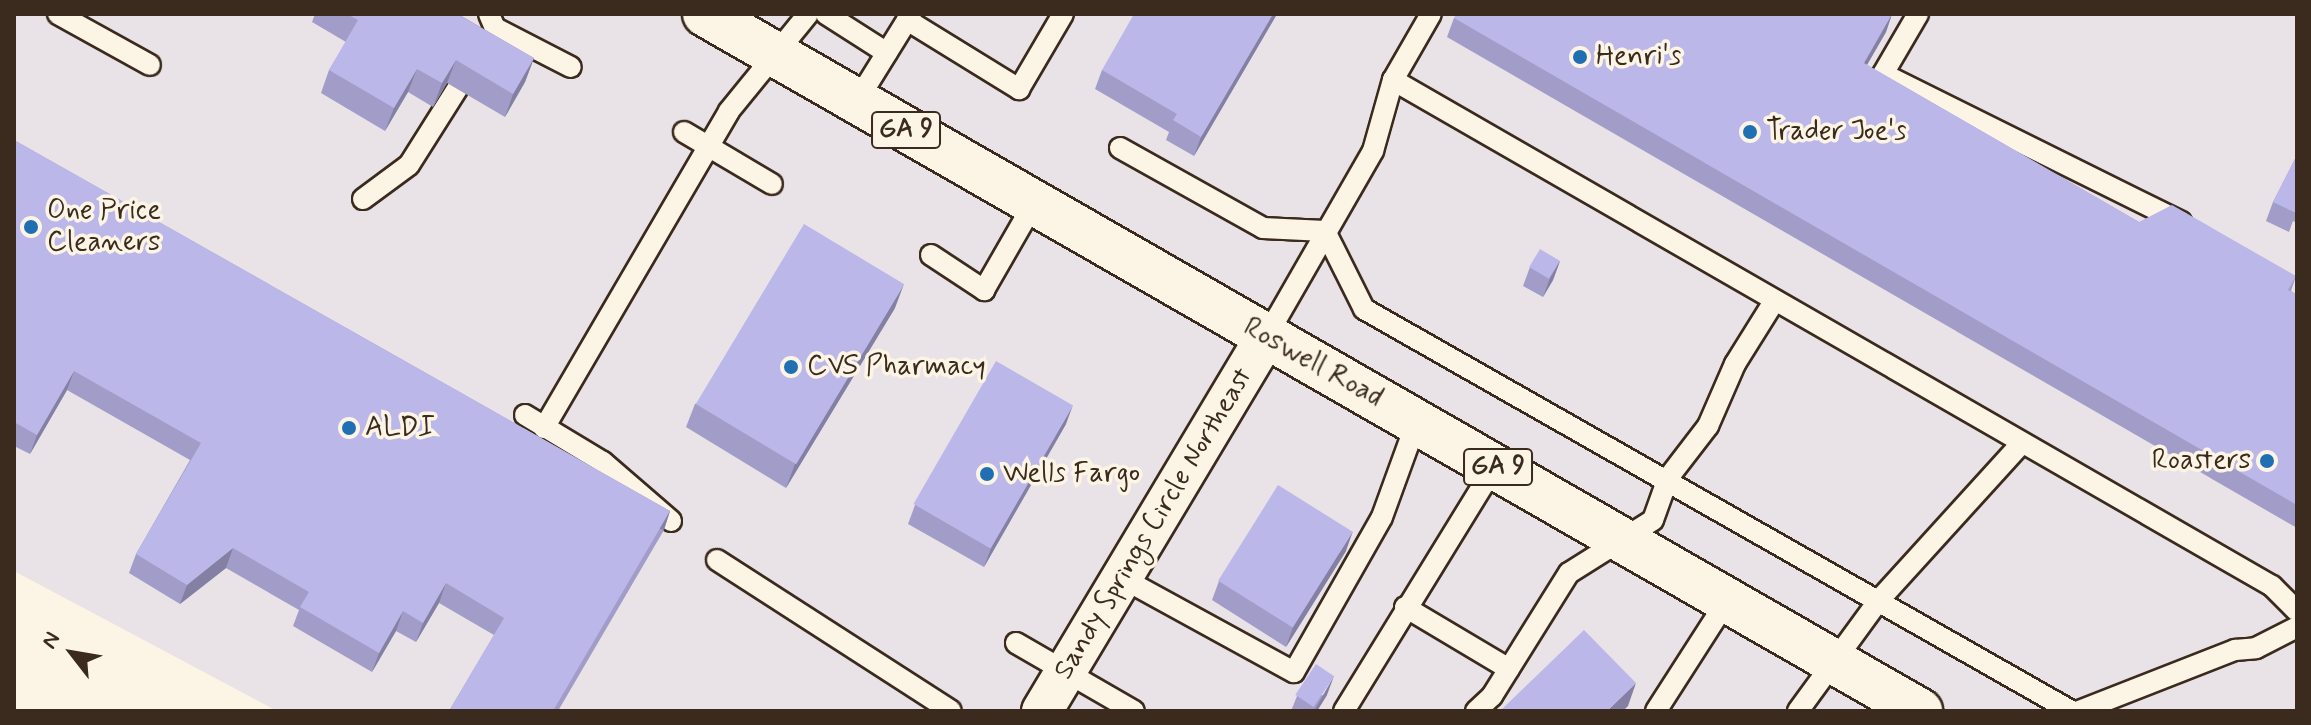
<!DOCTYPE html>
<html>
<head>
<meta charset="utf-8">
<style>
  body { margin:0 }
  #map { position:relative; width:2311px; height:725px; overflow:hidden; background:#fcf5e5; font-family:Mynerve,sans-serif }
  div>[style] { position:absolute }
  .built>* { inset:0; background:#e9e2e6 }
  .roads { filter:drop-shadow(2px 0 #3b2a1e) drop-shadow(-2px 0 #3b2a1e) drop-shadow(0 2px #3b2a1e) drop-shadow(0 -2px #3b2a1e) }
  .service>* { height:20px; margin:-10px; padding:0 10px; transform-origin:10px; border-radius:10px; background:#fcf5e5 }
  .minor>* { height:40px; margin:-20px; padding:0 20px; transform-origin:20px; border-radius:20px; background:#fcf5e5 }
  .primary>* { height:44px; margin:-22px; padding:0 22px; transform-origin:22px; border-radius:22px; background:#fcf5e5 }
  .wall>* { inset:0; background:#a29dc8 }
  .shaded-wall>* { inset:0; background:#8480a3; transform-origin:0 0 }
  .building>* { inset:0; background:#bcb7e9; transform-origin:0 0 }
  .dots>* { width:22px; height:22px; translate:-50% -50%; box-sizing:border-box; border:4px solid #fcf5e5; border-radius:50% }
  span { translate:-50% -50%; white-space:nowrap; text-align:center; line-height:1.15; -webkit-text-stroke:7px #fcf5e5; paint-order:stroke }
  .shield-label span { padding:2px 6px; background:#fcf5e5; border:2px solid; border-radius:6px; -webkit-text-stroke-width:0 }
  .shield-label { font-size:26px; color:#3b2a1e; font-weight:700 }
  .poi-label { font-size:28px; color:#3b2a1e }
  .left { translate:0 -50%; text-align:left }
  .right { translate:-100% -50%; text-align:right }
  .street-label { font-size:28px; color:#3b2a1e }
  .frame { position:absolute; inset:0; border:16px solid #3b2a1e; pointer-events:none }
  .north { position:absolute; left:32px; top:613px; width:80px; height:80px; -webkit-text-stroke:6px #fcf5e5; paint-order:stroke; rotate:301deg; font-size:22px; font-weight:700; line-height:32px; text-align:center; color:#3b2a1e }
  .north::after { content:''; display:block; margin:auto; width:28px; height:36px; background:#3b2a1e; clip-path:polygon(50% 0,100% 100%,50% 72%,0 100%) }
</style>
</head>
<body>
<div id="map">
  <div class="built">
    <div style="clip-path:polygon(14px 14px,2297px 14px,2297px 711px,277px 711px,14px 571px)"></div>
  </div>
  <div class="roads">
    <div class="service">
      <div style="left:58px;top:14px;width:105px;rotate:29deg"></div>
      <div style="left:489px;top:14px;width:15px;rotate:67deg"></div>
      <div style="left:495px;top:28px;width:85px;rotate:27.2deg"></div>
      <div style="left:826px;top:14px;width:72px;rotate:32.6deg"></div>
      <div style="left:1918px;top:14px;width:69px;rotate:120.3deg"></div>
      <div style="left:1883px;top:74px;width:333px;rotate:26.4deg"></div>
      <div style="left:907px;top:20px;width:132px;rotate:31.6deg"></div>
      <div style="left:1019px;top:89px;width:87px;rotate:-59.6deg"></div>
      <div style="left:1393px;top:80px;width:1014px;rotate:29.93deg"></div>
      <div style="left:2272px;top:586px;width:35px;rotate:45deg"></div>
      <div style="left:857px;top:101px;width:102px;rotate:-58.2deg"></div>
      <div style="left:684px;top:132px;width:102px;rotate:30.6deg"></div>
      <div style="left:1120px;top:148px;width:164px;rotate:29.2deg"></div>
      <div style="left:1263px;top:228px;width:62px;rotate:2.8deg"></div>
      <div style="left:1325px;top:231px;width:87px;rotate:63.4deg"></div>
      <div style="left:1364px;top:309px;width:813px;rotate:29.62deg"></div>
      <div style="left:363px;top:199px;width:57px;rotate:-36.5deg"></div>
      <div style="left:409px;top:165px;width:90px;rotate:-57.7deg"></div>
      <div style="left:931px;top:255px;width:64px;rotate:33.4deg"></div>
      <div style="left:984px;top:290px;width:100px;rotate:-60.1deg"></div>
      <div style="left:1266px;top:337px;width:215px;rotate:-60.1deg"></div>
      <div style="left:1373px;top:151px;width:74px;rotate:-74.3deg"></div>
      <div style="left:1393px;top:80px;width:76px;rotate:-60.1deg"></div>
      <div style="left:525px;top:415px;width:91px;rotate:31.1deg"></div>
      <div style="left:603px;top:462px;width:90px;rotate:40.9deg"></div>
      <div style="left:544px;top:428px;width:367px;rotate:-59.7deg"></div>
      <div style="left:729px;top:111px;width:125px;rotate:-50.8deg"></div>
      <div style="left:717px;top:560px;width:278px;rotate:32.8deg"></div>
      <div style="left:1122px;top:578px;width:196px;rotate:28.7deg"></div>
      <div style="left:1294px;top:672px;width:178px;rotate:-60.4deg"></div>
      <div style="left:1382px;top:517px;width:102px;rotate:-70deg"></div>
      <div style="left:1405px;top:607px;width:121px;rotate:30.8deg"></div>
      <div style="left:1016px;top:643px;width:136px;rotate:30deg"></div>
      <div style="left:1344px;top:711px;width:288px;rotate:-58.4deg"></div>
      <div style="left:1476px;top:711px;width:22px;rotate:-43deg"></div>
      <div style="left:1492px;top:696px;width:145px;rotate:-58deg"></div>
      <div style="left:1569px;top:573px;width:99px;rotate:-32.2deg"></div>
      <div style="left:1653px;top:520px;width:45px;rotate:-70.3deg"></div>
      <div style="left:1668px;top:478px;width:66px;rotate:-52.4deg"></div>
      <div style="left:1708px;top:426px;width:68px;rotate:-66.5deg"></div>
      <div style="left:1735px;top:364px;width:75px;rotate:-58deg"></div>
      <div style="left:1656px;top:711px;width:133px;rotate:-57.3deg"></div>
      <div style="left:1798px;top:711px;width:137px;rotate:-53.9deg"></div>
      <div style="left:1879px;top:600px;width:212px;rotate:-47.7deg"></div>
      <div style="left:2079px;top:711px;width:168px;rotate:-21.4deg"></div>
      <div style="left:2235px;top:650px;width:21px;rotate:-5deg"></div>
      <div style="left:2256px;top:648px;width:46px;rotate:-27.1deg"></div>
    </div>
    <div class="minor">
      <div style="left:1042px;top:711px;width:436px;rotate:-59.1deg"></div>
    </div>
    <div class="primary">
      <div style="left:705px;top:14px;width:1401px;rotate:29.84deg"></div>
    </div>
  </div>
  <div class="wall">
    <div style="clip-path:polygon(315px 14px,458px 14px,534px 58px,525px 82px,505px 117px,447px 83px,433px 107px,408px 92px,385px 131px,321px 93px,329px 70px,346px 42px,312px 22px)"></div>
    <div style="clip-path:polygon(1277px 14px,1194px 156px,1166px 140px,1169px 132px,1095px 89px,1102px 70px)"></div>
    <div style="clip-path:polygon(1892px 14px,1886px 32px,1867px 65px,2139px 222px,2296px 276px,2291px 291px,2297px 295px,2297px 528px,1447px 37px,1454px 18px)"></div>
    <div style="clip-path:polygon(14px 140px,670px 511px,664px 530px,558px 711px,449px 711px,494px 635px,439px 603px,416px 642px,396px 631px,372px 672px,293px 626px,299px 610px,226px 568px,180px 604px,129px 573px,136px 554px,190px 460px,67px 390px,30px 454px,14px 446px)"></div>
    <div style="clip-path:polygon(2297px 155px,2297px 223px,2293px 221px,2289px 232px,2266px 221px,2273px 202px)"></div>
    <div style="clip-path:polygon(1560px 261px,1553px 280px,1543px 297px,1523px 286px,1530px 267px)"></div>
    <div style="clip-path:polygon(895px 308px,786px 488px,686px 427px,695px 404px)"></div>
    <div style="clip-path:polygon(1066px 424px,984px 567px,908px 524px,915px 505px)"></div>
    <div style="clip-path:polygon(1346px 551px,1286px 647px,1212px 600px,1219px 581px)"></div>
    <div style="clip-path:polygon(1327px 695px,1317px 711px,1291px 711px,1297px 696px)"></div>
  </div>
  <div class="shaded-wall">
    <div style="clip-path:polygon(1273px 14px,1277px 14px,1194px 156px,1201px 137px)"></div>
    <div style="clip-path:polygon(1892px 14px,1886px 32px,1857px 82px,1864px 63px)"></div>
    <div style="clip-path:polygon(534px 58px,525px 82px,505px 117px,513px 94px)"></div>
    <div style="clip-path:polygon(456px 60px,447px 83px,433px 107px,442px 83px)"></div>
    <div style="clip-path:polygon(417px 69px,408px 92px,385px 131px,394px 108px)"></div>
    <div style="clip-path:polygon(1560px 261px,1553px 280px,1543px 297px,1550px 278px)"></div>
    <div style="clip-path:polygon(904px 284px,895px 308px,786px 488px,795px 464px)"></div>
    <div style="clip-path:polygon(74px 371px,67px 390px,30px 454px,37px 435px)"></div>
    <div style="clip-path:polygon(1073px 405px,1066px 424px,984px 567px,991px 548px)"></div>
    <div style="left:670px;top:511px;width:20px;height:232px;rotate:108deg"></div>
    <div style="clip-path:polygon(1353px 531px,1346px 551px,1286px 647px,1293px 627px)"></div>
    <div style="clip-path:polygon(233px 548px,226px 568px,180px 604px,187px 585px)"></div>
    <div style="clip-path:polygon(446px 583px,439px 603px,416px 642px,423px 623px)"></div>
    <div style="clip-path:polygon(403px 611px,396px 631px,372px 672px,379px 653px)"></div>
    <div style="clip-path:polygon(1334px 676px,1327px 695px,1317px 711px,1314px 711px)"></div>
    <div style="clip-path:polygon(1636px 683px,1628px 706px,1623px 711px,1607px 711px)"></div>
  </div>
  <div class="building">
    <div style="clip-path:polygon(347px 14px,457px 14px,534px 58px,513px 94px,456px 60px,442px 83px,417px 69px,394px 108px,329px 70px,358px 20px)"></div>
    <div style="clip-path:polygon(1134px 14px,1273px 14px,1201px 137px,1173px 120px,1177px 114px,1102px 70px)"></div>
    <div style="clip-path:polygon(1456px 14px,1892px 14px,1864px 63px,2139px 222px,2172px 205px,2296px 276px,2288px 290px,2297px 295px,2297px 505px,1454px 18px)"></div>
    <div style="clip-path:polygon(14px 140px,670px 511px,553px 711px,449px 711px,504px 618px,446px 583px,423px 623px,403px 611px,379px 653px,300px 607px,309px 592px,233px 548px,187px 585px,136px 554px,201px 443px,74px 371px,37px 435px,14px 422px)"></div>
    <div style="clip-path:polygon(2297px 155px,2297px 209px,2296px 213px,2273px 202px)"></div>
    <div style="left:804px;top:224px;width:117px;height:210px;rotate:31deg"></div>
    <div style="left:1540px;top:249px;width:23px;height:21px;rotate:31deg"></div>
    <div style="left:996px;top:361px;width:89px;height:165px;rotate:30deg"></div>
    <div style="left:1278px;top:485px;width:88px;height:113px;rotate:32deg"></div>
    <div style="clip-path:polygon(1584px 630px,1636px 683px,1607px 711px,1500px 711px)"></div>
    <div style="left:1316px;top:664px;width:22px;height:37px;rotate:34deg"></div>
  </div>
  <div class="dots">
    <div style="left:1580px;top:57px;background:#1f6fb2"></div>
    <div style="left:1750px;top:132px;background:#1f6fb2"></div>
    <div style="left:31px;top:227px;background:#1f6fb2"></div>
    <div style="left:791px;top:367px;background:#1f6fb2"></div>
    <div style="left:349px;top:428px;background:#1f6fb2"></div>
    <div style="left:2267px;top:461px;background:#1f6fb2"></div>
    <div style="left:987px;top:474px;background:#1f6fb2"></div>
  </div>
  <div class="shield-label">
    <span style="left:906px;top:130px">GA 9</span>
    <span style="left:1498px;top:467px">GA 9</span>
  </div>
  <div class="poi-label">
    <span class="left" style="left:1596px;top:57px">Henri's</span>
    <span class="left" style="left:1766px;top:132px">Trader Joe's</span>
    <span class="left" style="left:47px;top:227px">One Price<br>Cleaners</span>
    <span class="left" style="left:807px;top:367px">CVS Pharmacy</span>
    <span class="left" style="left:365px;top:428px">ALDI</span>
    <span class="right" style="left:2251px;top:461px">Roasters</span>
    <span class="left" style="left:1003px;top:474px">Wells Fargo</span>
  </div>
  <div class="street-label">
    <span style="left:1313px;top:363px;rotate:29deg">Roswell Road</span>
    <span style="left:1154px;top:524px;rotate:-59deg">Sandy Springs Circle Northeast</span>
  </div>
  <div class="frame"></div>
  <div class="north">N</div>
</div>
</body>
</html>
